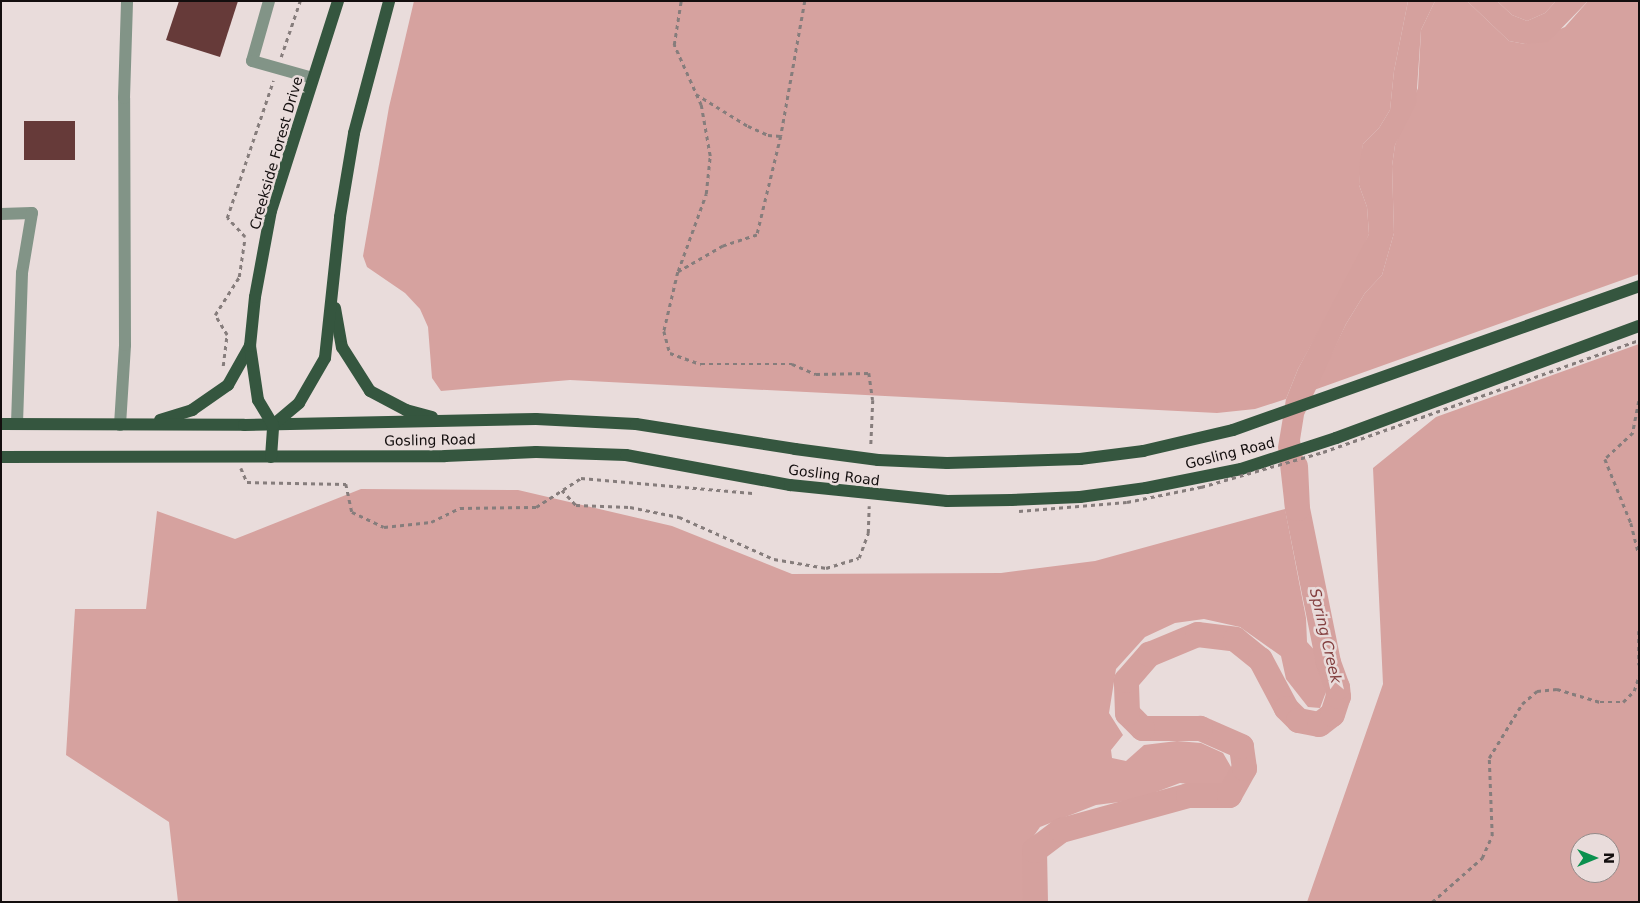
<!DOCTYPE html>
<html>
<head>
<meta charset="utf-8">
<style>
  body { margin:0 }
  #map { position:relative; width:1640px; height:903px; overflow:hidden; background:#e9dcdb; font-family:"DejaVu Sans",sans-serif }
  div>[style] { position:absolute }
  .forest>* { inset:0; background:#d6a29f }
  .water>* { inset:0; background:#d5a19e }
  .river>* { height:25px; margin:-12.5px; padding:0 12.5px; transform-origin:12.5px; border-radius:12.5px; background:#d5a19e }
  .building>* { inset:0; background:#663a39; transform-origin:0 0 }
  .path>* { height:2.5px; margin-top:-1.25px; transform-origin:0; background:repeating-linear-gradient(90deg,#867d7c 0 4px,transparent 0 8px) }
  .minor>* { height:12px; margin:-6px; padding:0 6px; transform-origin:6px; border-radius:6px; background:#829487 }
  .major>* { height:12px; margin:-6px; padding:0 6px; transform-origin:6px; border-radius:6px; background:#35563f }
  .path-bridge>* { height:2.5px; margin-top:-1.25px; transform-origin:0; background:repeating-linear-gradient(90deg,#867d7c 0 4px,transparent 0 8px) }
  .major-bridge>* { height:12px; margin:-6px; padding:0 6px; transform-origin:6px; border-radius:6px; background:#35563f }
  span { translate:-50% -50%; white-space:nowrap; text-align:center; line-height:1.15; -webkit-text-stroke:5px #e9dcdb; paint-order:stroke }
  .street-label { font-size:14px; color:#130e0e }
  .water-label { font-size:15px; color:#844040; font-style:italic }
  .frame { position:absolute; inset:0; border:2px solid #130e0e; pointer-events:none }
  .north { position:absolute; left:1570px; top:833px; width:50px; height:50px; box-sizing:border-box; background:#e9dcdb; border:1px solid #938a89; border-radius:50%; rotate:90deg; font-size:14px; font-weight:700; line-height:20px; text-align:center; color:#130e0e }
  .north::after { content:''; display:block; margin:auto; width:18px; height:22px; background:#0b904e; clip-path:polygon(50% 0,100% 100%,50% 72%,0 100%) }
</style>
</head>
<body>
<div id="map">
  <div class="forest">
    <div style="clip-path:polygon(414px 1px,1408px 1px,1394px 71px,1390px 110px,1379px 128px,1363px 144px,1359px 185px,1367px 207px,1369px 234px,1358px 259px,1298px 369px,1286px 399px,1255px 409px,1217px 413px,570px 380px,441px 391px,432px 378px,428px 327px,420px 309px,405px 293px,367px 267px,363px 256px,389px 107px)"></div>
    <div style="clip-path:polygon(1435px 1px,1467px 1px,1509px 41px,1525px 44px,1565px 27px,1588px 1px,1639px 1px,1639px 274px,1314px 390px,1346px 324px,1365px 293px,1382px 275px,1394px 233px,1392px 166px,1395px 145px,1418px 88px,1421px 30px)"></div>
    <div style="clip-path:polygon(1497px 1px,1556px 1px,1545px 13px,1527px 21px,1512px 15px)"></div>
    <div style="clip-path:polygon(evenodd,1639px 344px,1639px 902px,1307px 902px,1383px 684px,1373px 468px,1436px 417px,1639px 344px,1580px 843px,1610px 843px,1610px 873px,1580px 873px,1580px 843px)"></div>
    <div style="clip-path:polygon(361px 489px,518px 490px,672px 526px,792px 574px,1001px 573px,1095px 561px,1285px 509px,1306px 618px,1307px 642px,1318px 654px,1326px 692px,1320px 708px,1308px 707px,1286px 679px,1281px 656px,1240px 627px,1204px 619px,1175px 623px,1145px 637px,1116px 669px,1109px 713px,1123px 735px,1111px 750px,1112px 758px,1126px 761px,1144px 745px,1177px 741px,1201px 743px,1223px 753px,1234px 772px,1226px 784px,1215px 787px,1180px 783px,1135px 800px,1096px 805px,1040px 827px,1026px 847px,1026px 902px,178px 902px,169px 822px,66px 755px,75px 609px,146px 609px,157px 511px,235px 539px)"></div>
  </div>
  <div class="water">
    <div style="clip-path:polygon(1408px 1px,1435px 1px,1421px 30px,1416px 104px,1395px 145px,1392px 166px,1394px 233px,1382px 275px,1365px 293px,1346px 324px,1304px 415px,1300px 440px,1308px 492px,1285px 509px,1278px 447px,1286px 399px,1298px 369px,1369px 234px,1367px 207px,1359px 185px,1360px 160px,1363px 144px,1379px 128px,1390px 110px,1394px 71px)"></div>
    <div style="clip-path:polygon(1467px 1px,1497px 1px,1512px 15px,1527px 21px,1545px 13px,1556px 1px,1588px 1px,1548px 42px,1525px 44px,1509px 41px)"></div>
  </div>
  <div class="river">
    <div style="left:1035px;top:902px;width:52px;rotate:-91.1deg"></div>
    <div style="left:1034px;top:850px;width:34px;rotate:-37deg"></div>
    <div style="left:1061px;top:830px;width:132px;rotate:-15.4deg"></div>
    <div style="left:1188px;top:795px;width:41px"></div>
    <div style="left:1229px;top:795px;width:31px;rotate:-61deg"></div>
    <div style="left:1244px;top:768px;width:22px;rotate:-98deg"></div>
    <div style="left:1241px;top:746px;width:45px;rotate:-156.3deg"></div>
    <div style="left:1200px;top:728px;width:58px;rotate:180deg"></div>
    <div style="left:1142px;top:728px;width:21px;rotate:-135deg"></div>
    <div style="left:1127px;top:713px;width:33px;rotate:-92deg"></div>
    <div style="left:1126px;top:680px;width:35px;rotate:-49deg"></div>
    <div style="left:1149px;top:654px;width:52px;rotate:-22.6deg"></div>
    <div style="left:1197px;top:634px;width:38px;rotate:7deg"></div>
    <div style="left:1235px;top:639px;width:32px;rotate:39deg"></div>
    <div style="left:1260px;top:659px;width:55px;rotate:62deg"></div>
    <div style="left:1286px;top:708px;width:17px;rotate:45deg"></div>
    <div style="left:1298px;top:720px;width:21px;rotate:11deg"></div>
    <div style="left:1319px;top:724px;width:16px;rotate:-38deg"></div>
    <div style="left:1332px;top:714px;width:19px;rotate:-72deg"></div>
    <div style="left:1338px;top:696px;width:9px;rotate:-96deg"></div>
    <div style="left:1337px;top:687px;width:27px;rotate:-110deg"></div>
    <div style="left:1328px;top:662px;width:157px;rotate:-101.4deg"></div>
    <div style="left:1297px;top:508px;width:42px;rotate:-92.7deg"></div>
  </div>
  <div class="building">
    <div style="clip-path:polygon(179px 1px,238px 1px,220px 57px,166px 40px)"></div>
    <div style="left:24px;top:121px;width:51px;height:39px"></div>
  </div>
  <div class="path">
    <div style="left:805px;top:1px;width:137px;rotate:100.1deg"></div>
    <div style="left:781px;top:136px;width:102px;rotate:103.6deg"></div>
    <div style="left:757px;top:235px;width:36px;rotate:162deg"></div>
    <div style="left:723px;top:246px;width:52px;rotate:150deg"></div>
    <div style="left:678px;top:272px;width:61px;rotate:103.3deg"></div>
    <div style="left:664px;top:331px;width:23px;rotate:75deg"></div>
    <div style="left:670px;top:353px;width:33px;rotate:20deg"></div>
    <div style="left:701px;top:364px;width:91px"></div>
    <div style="left:792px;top:364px;width:26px;rotate:23deg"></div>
    <div style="left:816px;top:374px;width:53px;rotate:-1.1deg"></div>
    <div style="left:869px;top:373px;width:27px;rotate:82deg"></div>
    <div style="left:873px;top:400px;width:46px;rotate:92.5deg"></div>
    <div style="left:281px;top:57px;width:59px;rotate:-71.3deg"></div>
    <div style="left:696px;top:94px;width:61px;rotate:31.6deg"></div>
    <div style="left:748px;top:126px;width:22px;rotate:24deg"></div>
    <div style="left:768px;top:135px;width:13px;rotate:4deg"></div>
    <div style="left:678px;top:271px;width:82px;rotate:-70deg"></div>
    <div style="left:706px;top:194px;width:38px;rotate:-84deg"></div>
    <div style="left:710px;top:156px;width:52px;rotate:-100deg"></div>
    <div style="left:701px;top:105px;width:66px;rotate:-114.2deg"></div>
    <div style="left:674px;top:45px;width:45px;rotate:-81deg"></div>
    <div style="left:223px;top:366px;width:31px;rotate:-83deg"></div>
    <div style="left:227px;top:335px;width:23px;rotate:-121deg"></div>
    <div style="left:215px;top:315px;width:45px;rotate:-57.7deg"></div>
    <div style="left:239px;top:277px;width:40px;rotate:-81.5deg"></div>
    <div style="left:245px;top:237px;width:26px;rotate:-133deg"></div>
    <div style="left:227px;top:218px;width:145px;rotate:-71.4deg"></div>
    <div style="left:1639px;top:401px;width:33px;rotate:101deg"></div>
    <div style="left:1633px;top:433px;width:38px;rotate:137deg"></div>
    <div style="left:1605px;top:459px;width:69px;rotate:67.9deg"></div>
    <div style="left:1631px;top:523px;width:32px;rotate:76deg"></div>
    <div style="left:241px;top:468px;width:15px;rotate:67deg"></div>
    <div style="left:247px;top:482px;width:99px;rotate:1.2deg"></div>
    <div style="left:346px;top:484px;width:29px;rotate:78deg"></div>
    <div style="left:352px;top:512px;width:35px;rotate:25deg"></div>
    <div style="left:384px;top:527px;width:47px;rotate:-6.1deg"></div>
    <div style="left:431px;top:522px;width:32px;rotate:-26deg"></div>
    <div style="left:460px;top:508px;width:76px;rotate:-0.8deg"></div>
    <div style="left:536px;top:507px;width:54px;rotate:-32.8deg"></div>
    <div style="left:581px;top:478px;width:172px;rotate:5deg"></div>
    <div style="left:562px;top:490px;width:21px;rotate:47deg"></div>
    <div style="left:576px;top:505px;width:54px;rotate:2.1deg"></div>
    <div style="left:630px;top:507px;width:50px;rotate:11.5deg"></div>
    <div style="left:679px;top:517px;width:104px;rotate:23.9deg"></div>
    <div style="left:774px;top:559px;width:53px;rotate:9.8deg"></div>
    <div style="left:826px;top:568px;width:34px;rotate:-17deg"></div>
    <div style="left:859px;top:558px;width:27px;rotate:-70deg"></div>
    <div style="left:868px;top:533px;width:27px;rotate:-88deg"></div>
    <div style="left:1639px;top:631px;width:34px;rotate:90deg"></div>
    <div style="left:1432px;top:902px;width:67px;rotate:-41.3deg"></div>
    <div style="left:1482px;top:858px;width:24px;rotate:-66deg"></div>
    <div style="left:1492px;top:836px;width:78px;rotate:-92.2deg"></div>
    <div style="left:1489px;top:758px;width:63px;rotate:-58.6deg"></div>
    <div style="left:1522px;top:704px;width:20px;rotate:-41deg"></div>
    <div style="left:1537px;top:691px;width:20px;rotate:-6deg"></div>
    <div style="left:1557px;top:689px;width:45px;rotate:16.8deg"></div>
    <div style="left:1600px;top:702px;width:23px"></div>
    <div style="left:1623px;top:702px;width:16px;rotate:-45deg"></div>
    <div style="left:1634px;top:691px;width:16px;rotate:-72deg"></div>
  </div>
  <div class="minor">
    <div style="left:269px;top:1px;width:62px;rotate:105.8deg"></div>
    <div style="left:252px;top:61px;width:63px;rotate:15.6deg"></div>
    <div style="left:1px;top:214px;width:31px;rotate:-2deg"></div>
    <div style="left:32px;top:213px;width:61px;rotate:99.5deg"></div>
    <div style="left:22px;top:273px;width:151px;rotate:91.9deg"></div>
    <div style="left:120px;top:425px;width:80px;rotate:-86.4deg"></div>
    <div style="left:125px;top:345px;width:247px;rotate:-90.2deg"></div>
    <div style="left:124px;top:98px;width:97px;rotate:-88.2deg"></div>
  </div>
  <div class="major">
    <div style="left:335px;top:308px;width:40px;rotate:80deg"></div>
    <div style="left:342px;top:347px;width:52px;rotate:57.5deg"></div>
    <div style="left:370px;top:391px;width:41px;rotate:27.8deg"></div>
    <div style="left:406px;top:410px;width:27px;rotate:15deg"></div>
    <div style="left:160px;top:420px;width:34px;rotate:-17deg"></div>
    <div style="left:192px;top:410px;width:44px;rotate:-34.8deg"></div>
    <div style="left:228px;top:385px;width:45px;rotate:-60.6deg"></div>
    <div style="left:1px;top:424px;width:243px;rotate:0.2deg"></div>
    <div style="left:244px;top:425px;width:292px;rotate:-1.2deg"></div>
    <div style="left:536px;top:419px;width:100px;rotate:2.9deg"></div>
    <div style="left:636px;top:424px;width:161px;rotate:8.9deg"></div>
    <div style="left:273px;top:425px;width:34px;rotate:-40deg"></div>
    <div style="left:299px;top:403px;width:52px;rotate:-60deg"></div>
    <div style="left:325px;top:358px;width:142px;rotate:-83.9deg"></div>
    <div style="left:340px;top:217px;width:85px;rotate:-80.5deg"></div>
    <div style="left:354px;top:133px;width:137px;rotate:-75.1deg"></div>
    <div style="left:1px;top:457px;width:444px;rotate:-0.1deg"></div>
    <div style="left:445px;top:456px;width:91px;rotate:-2.5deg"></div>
    <div style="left:536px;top:452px;width:90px;rotate:1.9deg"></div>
    <div style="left:626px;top:455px;width:167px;rotate:10.4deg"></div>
    <div style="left:271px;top:457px;width:32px;rotate:-86deg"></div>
    <div style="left:273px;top:425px;width:29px;rotate:-121deg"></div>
    <div style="left:258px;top:400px;width:55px;rotate:-98.4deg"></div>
    <div style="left:250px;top:346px;width:49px;rotate:-84.2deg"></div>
    <div style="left:255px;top:297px;width:87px;rotate:-79.5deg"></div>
    <div style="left:271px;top:211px;width:220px;rotate:-72.3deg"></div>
    <div style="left:1011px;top:500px;width:69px;rotate:-2.5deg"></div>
    <div style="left:1080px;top:497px;width:67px;rotate:-7.8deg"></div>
    <div style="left:1146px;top:488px;width:97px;rotate:-11.3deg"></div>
    <div style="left:1241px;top:469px;width:100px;rotate:-18.1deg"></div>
    <div style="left:1336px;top:438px;width:323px;rotate:-20.3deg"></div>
  </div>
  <div class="path-bridge">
    <div style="left:1019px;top:511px;width:108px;rotate:-4.8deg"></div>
    <div style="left:1127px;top:502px;width:76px;rotate:-11.5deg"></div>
    <div style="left:1201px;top:487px;width:127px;rotate:-16deg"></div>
    <div style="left:1323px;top:452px;width:335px;rotate:-19.5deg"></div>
  </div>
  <div class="major-bridge">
    <div style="left:795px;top:449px;width:84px;rotate:7.5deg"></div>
    <div style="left:878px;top:460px;width:69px;rotate:2.5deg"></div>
    <div style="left:947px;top:463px;width:133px;rotate:-1.7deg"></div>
    <div style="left:1080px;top:459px;width:64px;rotate:-7.2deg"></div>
    <div style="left:1143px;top:451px;width:92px;rotate:-13.1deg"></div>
    <div style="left:1233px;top:430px;width:431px;rotate:-19.5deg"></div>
    <div style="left:790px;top:485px;width:158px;rotate:5.8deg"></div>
    <div style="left:947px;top:501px;width:64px;rotate:-0.9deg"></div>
  </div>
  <div class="street-label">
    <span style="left:276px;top:153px;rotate:-74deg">Creekside Forest Drive</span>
    <span style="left:430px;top:440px;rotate:-1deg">Gosling Road</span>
    <span style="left:1230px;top:453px;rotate:-14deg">Gosling Road</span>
    <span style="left:834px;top:475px;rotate:7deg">Gosling Road</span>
  </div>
  <div class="water-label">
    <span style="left:1325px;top:636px;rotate:77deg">Spring Creek</span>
  </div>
  <div class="frame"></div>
  <div class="north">N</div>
</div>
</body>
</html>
